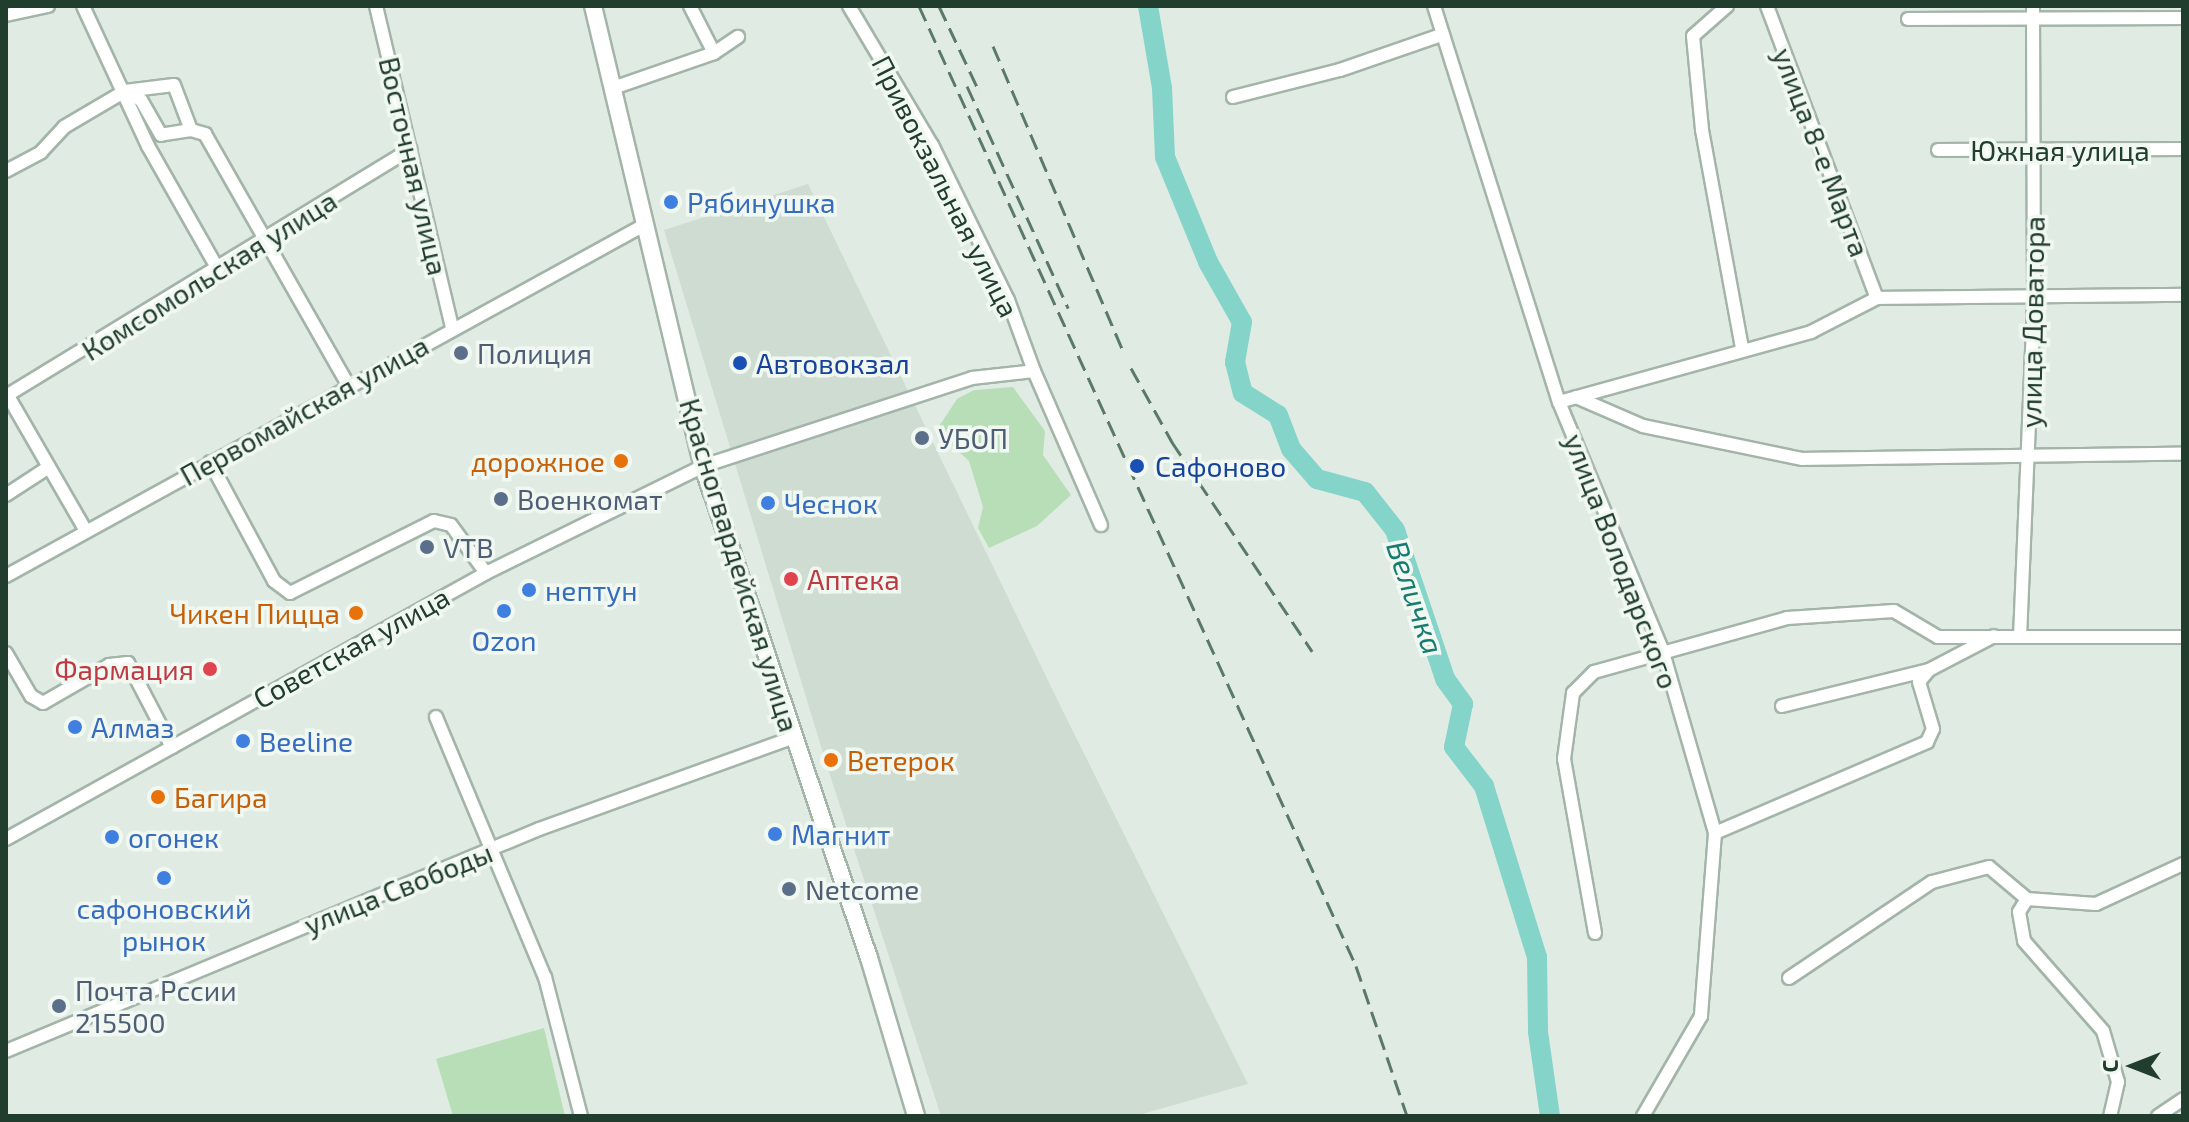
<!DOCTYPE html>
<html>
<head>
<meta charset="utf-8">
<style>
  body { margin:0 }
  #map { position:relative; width:2189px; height:1122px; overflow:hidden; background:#e0ece3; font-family:"Exo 2",sans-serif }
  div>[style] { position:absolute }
  .built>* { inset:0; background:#cedcd2 }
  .green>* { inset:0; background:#b8deb8 }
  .river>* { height:20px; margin:-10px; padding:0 10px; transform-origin:10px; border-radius:10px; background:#85d4ca }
  .roads { filter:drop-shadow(2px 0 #a3b4a9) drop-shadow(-2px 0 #a3b4a9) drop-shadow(0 2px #a3b4a9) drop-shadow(0 -2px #a3b4a9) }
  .minor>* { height:12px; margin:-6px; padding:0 6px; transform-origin:6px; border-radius:6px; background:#fff }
  .tertiary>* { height:16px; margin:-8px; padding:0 8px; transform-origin:8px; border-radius:8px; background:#fff }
  .rail>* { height:3px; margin-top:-1.5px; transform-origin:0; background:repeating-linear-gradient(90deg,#5a7968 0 16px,transparent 0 24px) }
  .dots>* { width:22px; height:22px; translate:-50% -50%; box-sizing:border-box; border:4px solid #f1f8f2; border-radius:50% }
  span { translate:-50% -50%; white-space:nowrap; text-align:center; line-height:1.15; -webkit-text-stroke:7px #f1f8f2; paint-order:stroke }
  .street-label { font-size:28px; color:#203d2d }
  .shop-label { font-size:28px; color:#366cbe }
  .left { translate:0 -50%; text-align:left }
  .service-label { font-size:28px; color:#4e5e75 }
  .transit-label { font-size:28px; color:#164399 }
  .food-label { font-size:28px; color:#c56008 }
  .right { translate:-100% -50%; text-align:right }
  .health-label { font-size:28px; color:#be3a42 }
  .water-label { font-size:30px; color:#177c70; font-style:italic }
  .frame { position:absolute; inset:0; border:8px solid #203d2d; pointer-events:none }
  .north { position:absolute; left:2093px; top:1026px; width:80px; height:80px; -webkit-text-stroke:6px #f1f8f2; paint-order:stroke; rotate:270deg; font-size:22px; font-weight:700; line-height:32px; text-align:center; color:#203d2d }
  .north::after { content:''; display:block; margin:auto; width:28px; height:36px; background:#203d2d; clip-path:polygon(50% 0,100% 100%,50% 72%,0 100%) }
</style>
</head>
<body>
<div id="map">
  <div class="built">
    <div style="clip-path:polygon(808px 184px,1058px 701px,1248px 1084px,1135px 1116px,941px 1116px,826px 763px,664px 230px)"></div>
  </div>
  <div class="green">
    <div style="clip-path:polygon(1013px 387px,1045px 431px,1043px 455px,1071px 495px,1037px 526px,989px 548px,978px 528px,983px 507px,969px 461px,936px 431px,957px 399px,974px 390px)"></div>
    <div style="clip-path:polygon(544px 1028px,565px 1116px,453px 1116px,436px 1059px)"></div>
  </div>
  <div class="river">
    <div style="left:1148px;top:6px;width:83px;rotate:80.3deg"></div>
    <div style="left:1162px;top:88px;width:69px;rotate:87.5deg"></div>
    <div style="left:1165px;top:157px;width:113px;rotate:67.7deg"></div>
    <div style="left:1208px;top:262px;width:69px;rotate:60.5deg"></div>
    <div style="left:1242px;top:322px;width:41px;rotate:99.9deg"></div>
    <div style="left:1235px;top:362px;width:32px;rotate:76deg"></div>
    <div style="left:1243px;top:393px;width:41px;rotate:32.2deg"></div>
    <div style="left:1278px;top:415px;width:36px;rotate:69deg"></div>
    <div style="left:1291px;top:449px;width:40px;rotate:49deg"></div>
    <div style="left:1317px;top:479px;width:50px;rotate:15.2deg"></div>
    <div style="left:1365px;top:492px;width:48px;rotate:51.7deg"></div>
    <div style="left:1395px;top:530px;width:157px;rotate:71.4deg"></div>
    <div style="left:1445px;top:679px;width:31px;rotate:54deg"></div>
    <div style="left:1463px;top:704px;width:44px;rotate:101.8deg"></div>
    <div style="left:1454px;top:747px;width:49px;rotate:52.4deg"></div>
    <div style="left:1484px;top:786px;width:179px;rotate:72.8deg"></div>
    <div style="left:1537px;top:957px;width:75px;rotate:89.2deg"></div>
    <div style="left:1538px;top:1032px;width:85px;rotate:81.9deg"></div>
  </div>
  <div class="roads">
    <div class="minor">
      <div style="left:83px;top:6px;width:154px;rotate:65.1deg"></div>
      <div style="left:148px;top:146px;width:142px;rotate:60.4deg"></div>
      <div style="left:376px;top:6px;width:330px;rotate:76.7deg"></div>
      <div style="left:690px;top:6px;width:53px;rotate:62.9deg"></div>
      <div style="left:849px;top:6px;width:162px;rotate:59.2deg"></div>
      <div style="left:932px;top:145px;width:173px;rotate:63.9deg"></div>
      <div style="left:1008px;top:300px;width:76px;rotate:69.9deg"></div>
      <div style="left:1434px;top:6px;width:415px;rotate:72.5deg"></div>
      <div style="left:1559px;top:402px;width:268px;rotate:67.4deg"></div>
      <div style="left:1662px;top:649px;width:191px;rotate:73.9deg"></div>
      <div style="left:1715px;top:833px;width:184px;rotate:94.4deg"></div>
      <div style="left:1701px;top:1016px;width:116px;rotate:120.1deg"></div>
      <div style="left:1727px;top:6px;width:45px;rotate:138.6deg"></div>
      <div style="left:1693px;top:36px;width:94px;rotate:84.5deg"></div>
      <div style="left:1702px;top:130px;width:223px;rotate:79.6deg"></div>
      <div style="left:1767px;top:6px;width:312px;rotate:69.4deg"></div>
      <div style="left:6px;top:15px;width:43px;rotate:-12.1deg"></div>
      <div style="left:1908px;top:19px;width:275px;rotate:-0.2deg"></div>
      <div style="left:613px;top:88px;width:107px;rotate:-19.1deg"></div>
      <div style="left:714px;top:53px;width:29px;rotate:-34deg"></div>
      <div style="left:1233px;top:97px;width:110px;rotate:-14.2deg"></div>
      <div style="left:1340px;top:70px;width:107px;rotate:-19.1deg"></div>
      <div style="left:191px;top:130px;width:30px;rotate:171deg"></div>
      <div style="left:161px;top:135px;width:40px;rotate:-119.7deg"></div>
      <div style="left:141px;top:100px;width:18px;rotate:-151deg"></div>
      <div style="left:125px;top:91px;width:49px;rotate:-7deg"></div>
      <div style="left:174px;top:85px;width:48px;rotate:69.3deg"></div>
      <div style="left:191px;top:130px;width:15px;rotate:16deg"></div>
      <div style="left:205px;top:134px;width:289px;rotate:60.3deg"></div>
      <div style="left:1938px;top:150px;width:245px;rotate:-0.2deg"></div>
      <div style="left:6px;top:171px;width:40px;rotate:-28deg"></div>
      <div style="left:41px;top:152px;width:34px;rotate:-47deg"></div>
      <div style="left:64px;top:127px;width:71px;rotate:-30.5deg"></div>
      <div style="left:6px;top:396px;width:474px;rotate:-31.4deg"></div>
      <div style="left:8px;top:396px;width:156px;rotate:60deg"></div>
      <div style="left:1576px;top:397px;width:73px;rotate:23.4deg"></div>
      <div style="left:1643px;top:426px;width:163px;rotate:11.7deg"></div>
      <div style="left:1803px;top:459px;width:380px;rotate:-0.8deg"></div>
      <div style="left:1559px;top:402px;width:262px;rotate:-15.5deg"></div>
      <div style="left:1811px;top:332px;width:74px;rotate:-27.3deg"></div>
      <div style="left:1877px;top:298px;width:306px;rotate:-0.6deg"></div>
      <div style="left:210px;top:462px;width:135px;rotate:61.7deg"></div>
      <div style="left:274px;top:581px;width:20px;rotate:37deg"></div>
      <div style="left:290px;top:593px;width:161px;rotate:-26.6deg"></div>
      <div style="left:434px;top:521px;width:17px;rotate:13deg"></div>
      <div style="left:451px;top:525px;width:59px;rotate:53.9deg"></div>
      <div style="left:6px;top:495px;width:51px;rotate:-33.1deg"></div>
      <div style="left:6px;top:576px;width:730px;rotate:-28.81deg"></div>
      <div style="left:2020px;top:637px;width:341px;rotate:-87.6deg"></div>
      <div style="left:2034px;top:296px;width:290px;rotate:-90.2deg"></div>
      <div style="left:6px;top:653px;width:50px;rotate:59.8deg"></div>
      <div style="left:31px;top:696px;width:14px;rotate:30deg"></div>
      <div style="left:43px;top:703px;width:76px;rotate:-29.9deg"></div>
      <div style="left:109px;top:665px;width:19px;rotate:-6deg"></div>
      <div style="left:128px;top:663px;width:95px;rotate:62.4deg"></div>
      <div style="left:1782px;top:706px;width:151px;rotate:-13.8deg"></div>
      <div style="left:436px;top:717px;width:282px;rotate:67.3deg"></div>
      <div style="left:545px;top:977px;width:144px;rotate:75.5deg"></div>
      <div style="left:1715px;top:833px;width:231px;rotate:-23.2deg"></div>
      <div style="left:1927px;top:742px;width:14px;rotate:-65deg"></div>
      <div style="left:1933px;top:729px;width:49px;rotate:-106.6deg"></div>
      <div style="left:1919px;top:682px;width:16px;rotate:-50deg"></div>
      <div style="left:1929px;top:670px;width:73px;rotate:-27.6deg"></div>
      <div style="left:6px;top:839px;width:549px;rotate:-28.99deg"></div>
      <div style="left:486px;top:573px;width:242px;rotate:-26.2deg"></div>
      <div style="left:703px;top:466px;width:283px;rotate:-18.1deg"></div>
      <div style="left:972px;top:378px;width:62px;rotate:-6.4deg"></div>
      <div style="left:1034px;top:371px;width:168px;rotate:66.5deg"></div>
      <div style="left:2027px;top:899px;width:15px;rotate:122deg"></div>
      <div style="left:2019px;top:912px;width:29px;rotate:80deg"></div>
      <div style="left:2024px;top:941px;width:120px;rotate:48.7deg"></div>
      <div style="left:2103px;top:1031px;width:53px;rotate:73.6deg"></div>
      <div style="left:2118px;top:1082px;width:35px;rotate:103deg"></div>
      <div style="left:1595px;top:933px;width:177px;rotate:-100.1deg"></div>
      <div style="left:1564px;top:759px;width:67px;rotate:-82.2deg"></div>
      <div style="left:1573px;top:693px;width:30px;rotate:-45deg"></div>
      <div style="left:1594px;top:672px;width:200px;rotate:-15.6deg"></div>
      <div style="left:1787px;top:618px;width:107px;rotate:-3.7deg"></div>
      <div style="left:1894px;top:611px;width:51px;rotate:30.6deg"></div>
      <div style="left:1938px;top:637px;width:245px"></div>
      <div style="left:1789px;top:978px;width:172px;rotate:-33.9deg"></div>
      <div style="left:1932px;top:882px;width:59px;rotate:-14.7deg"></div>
      <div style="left:1989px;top:867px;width:50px;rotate:40.1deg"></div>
      <div style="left:2027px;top:899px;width:69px;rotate:4.1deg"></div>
      <div style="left:2096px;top:904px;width:96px;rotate:-24.7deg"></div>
      <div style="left:6px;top:1051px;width:577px;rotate:-22.61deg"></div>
      <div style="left:539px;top:829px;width:271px;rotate:-19.8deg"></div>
      <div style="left:2158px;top:1116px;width:30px;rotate:-34deg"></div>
    </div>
    <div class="tertiary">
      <div style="left:593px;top:6px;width:473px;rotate:76.6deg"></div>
      <div style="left:703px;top:466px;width:519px;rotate:71.36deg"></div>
      <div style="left:869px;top:958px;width:165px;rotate:73.4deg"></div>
    </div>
  </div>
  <div class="rail">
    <div style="left:919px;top:6px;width:1055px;rotate:65.52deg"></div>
    <div style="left:1356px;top:966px;width:158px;rotate:71.2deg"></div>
    <div style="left:939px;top:6px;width:96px;rotate:64.8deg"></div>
    <div style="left:993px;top:46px;width:332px;rotate:66.9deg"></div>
    <div style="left:967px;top:86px;width:244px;rotate:65.5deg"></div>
    <div style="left:1131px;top:368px;width:85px;rotate:61deg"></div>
    <div style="left:1172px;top:442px;width:252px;rotate:56.2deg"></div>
  </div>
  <div class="dots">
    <div style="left:671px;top:202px;background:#3f7fe0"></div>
    <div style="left:461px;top:353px;background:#5c6f8a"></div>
    <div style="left:740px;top:363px;background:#1a4fb4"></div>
    <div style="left:922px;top:438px;background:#5c6f8a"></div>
    <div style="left:621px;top:461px;background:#e8710a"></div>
    <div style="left:1137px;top:466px;background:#1a4fb4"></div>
    <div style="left:501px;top:499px;background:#5c6f8a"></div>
    <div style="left:768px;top:503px;background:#3f7fe0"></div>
    <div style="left:427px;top:547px;background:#5c6f8a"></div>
    <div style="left:791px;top:579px;background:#e0444e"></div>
    <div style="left:529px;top:590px;background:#3f7fe0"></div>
    <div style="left:504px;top:611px;background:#3f7fe0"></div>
    <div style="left:356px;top:613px;background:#e8710a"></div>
    <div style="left:210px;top:669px;background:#e0444e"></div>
    <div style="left:75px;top:727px;background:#3f7fe0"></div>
    <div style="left:243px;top:741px;background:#3f7fe0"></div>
    <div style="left:831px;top:760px;background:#e8710a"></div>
    <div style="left:158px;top:797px;background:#e8710a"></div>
    <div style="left:775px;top:834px;background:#3f7fe0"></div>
    <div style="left:112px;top:837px;background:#3f7fe0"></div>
    <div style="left:164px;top:878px;background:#3f7fe0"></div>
    <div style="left:789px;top:889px;background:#5c6f8a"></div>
    <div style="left:59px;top:1006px;background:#5c6f8a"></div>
  </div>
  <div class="street-label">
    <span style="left:2060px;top:150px">Южная улица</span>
    <span style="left:1822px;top:152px;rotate:69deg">улица 8-е Марта</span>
    <span style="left:414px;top:166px;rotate:77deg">Восточная улица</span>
    <span style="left:946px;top:186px;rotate:63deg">Привокзальная улица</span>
    <span style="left:209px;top:275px;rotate:-32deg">Комсомольская улица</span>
    <span style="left:2032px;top:322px;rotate:-89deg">улица Доватора</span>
    <span style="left:304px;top:410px;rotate:-29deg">Первомайская улица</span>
    <span style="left:1622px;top:561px;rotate:69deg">улица Володарского</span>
    <span style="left:740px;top:565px;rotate:73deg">Красногвардейская улица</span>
    <span style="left:351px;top:647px;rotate:-29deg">Советская улица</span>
    <span style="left:398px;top:888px;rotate:-22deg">улица Свободы</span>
  </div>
  <div class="shop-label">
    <span class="left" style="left:687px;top:202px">Рябинушка</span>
    <span class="left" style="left:784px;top:503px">Чеснок</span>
    <span class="left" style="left:545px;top:590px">нептун</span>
    <span style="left:504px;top:640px">Ozon</span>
    <span class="left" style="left:91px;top:727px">Алмаз</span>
    <span class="left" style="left:259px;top:741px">Beeline</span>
    <span class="left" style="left:791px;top:834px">Магнит</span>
    <span class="left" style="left:128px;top:837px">огонек</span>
    <span style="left:164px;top:924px">сафоновский<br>рынок</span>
  </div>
  <div class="service-label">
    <span class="left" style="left:477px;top:353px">Полиция</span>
    <span class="left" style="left:938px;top:438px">УБОП</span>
    <span class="left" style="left:517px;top:499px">Военкомат</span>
    <span class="left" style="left:443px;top:547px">VTB</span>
    <span class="left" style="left:805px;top:889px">Netcome</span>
    <span class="left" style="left:75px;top:1006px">Почта Рссии<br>215500</span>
  </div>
  <div class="transit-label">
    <span class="left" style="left:756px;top:363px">Автовокзал</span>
    <span class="left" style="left:1155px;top:466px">Сафоново</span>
  </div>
  <div class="food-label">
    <span class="right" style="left:605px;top:461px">дорожное</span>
    <span class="right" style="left:340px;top:613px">Чикен Пицца</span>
    <span class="left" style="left:847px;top:760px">Ветерок</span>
    <span class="left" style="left:174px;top:797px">Багира</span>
  </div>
  <div class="health-label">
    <span class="left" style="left:807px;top:579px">Аптека</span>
    <span class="right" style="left:194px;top:669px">Фармация</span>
  </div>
  <div class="water-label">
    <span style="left:1416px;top:597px;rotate:71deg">Величка</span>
  </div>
  <div class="frame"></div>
  <div class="north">С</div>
</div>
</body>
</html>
